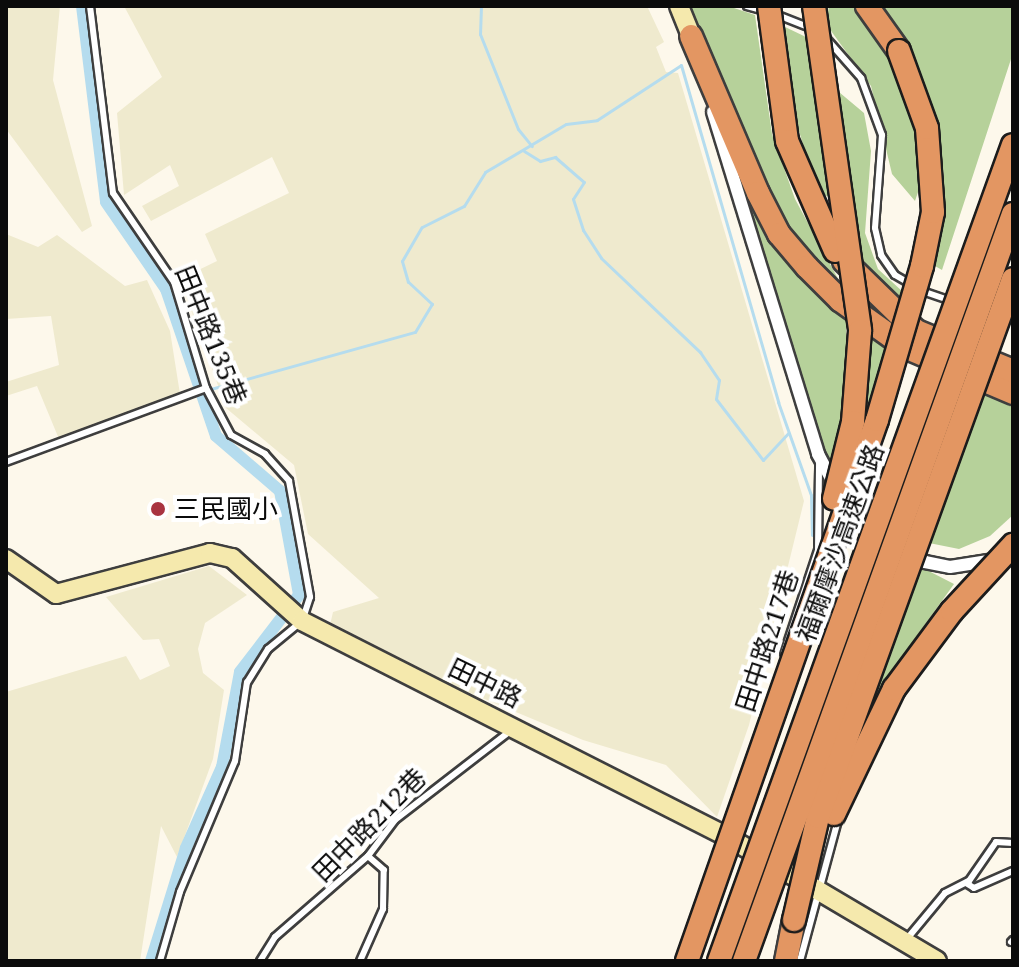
<!DOCTYPE html>
<html>
<head>
<meta charset="utf-8">
<style>
  body { margin:0 }
  #map { position:relative; width:1019px; height:967px; overflow:hidden; background:#fdf8eb; font-family:"Noto Serif","Noto Sans TC",serif }
  div>[style] { position:absolute }
  .farmland>* { inset:0; background:#efeace }
  .forest>* { inset:0; background:#b6d19a }
  .stream>* { height:3px; margin:-1.5px; padding:0 1.5px; transform-origin:1.5px; border-radius:1.5px; background:#b5dcee }
  .canal>* { height:12px; margin:-6px; padding:0 6px; transform-origin:6px; border-radius:6px; background:#b5dcee }
  .roads { filter:drop-shadow(2px 0 #3e3e3e) drop-shadow(-2px 0 #3e3e3e) drop-shadow(0 2px #3e3e3e) drop-shadow(0 -2px #3e3e3e) }
  .lane>* { height:6px; margin:-3px; padding:0 3px; transform-origin:3px; border-radius:3px; background:#fff }
  .street>* { height:12px; margin:-6px; padding:0 6px; transform-origin:6px; border-radius:6px; background:#fff }
  .secondary>* { height:18px; margin:-9px; padding:0 9px; transform-origin:9px; border-radius:9px; background:#f5e9ad }
  .highway>* { height:22px; margin:-11px; padding:0 11px; transform-origin:11px; border-radius:11px; background:#e39662 }
  .bridges { filter:drop-shadow(2px 0 #1c1c1c) drop-shadow(-2px 0 #1c1c1c) drop-shadow(0 2px #1c1c1c) drop-shadow(0 -2px #1c1c1c) }
  .highway-bridge>* { height:22px; margin:-11px; padding:0 11px; transform-origin:11px; border-radius:11px; background:#e39662 }
  .dots>* { width:22px; height:22px; translate:-50% -50%; box-sizing:border-box; border:4px solid #fff; border-radius:50% }
  span { translate:-50% -50%; white-space:nowrap; text-align:center; line-height:1.15; -webkit-text-stroke:8px #fff; paint-order:stroke }
  .street-label { font-size:26px; color:#0b0b0b }
  .poi-label { font-size:26px; color:#0b0b0b }
  .left { translate:0 -50%; text-align:left }
  .frame { position:absolute; inset:0; border:8px solid #0b0b0b; pointer-events:none }
</style>
</head>
<body>
<div id="map">
  <div class="farmland">
    <div style="clip-path:polygon(6px 6px,60px 6px,53px 80px,92px 226px,82px 232px,6px 129px)"></div>
    <div style="clip-path:polygon(124px 6px,647px 6px,664px 42px,656px 47px,666px 72px,678px 73px,804px 501px,749px 725px,717px 817px,666px 765px,583px 740px,415px 670px,330px 625px,333px 612px,379px 598px,308px 534px,294px 465px,226px 408px,180px 279px,217px 261px,205px 234px,289px 193px,272px 157px,151px 221px,142px 206px,179px 186px,170px 165px,124px 195px,117px 113px,162px 77px)"></div>
    <div style="clip-path:polygon(6px 234px,38px 247px,57px 235px,125px 286px,147px 280px,170px 331px,180px 394px,59px 439px,37px 386px,6px 396px,6px 382px,59px 365px,51px 316px,6px 319px)"></div>
    <div style="clip-path:polygon(209px 566px,247px 595px,205px 623px,198px 649px,203px 673px,224px 690px,213px 759px,177px 857px,161px 826px,140px 961px,6px 961px,6px 692px,126px 656px,140px 680px,170px 666px,159px 639px,143px 640px,106px 597px)"></div>
  </div>
  <div class="forest">
    <div style="clip-path:polygon(686px 6px,728px 6px,755px 15px,772px 134px,795px 199px,843px 288px,795px 244px)"></div>
    <div style="clip-path:polygon(829px 6px,854px 6px,878px 31px,915px 106px,923px 177px,915px 201px,892px 174px,871px 86px,826px 24px)"></div>
    <div style="clip-path:polygon(882px 6px,1013px 6px,1013px 53px,942px 270px,935px 266px,944px 175px,922px 77px)"></div>
    <div style="clip-path:polygon(783px 26px,806px 37px,834px 200px,817px 191px,793px 111px)"></div>
    <div style="clip-path:polygon(833px 87px,864px 113px,871px 151px,865px 233px,878px 269px,903px 292px,898px 304px,864px 266px)"></div>
    <div style="clip-path:polygon(749px 208px,846px 318px,848px 410px,834px 469px,821px 444px)"></div>
    <div style="clip-path:polygon(871px 334px,890px 351px,867px 413px)"></div>
    <div style="clip-path:polygon(985px 392px,1013px 397px,1013px 515px,990px 536px,959px 549px,929px 543px)"></div>
    <div style="clip-path:polygon(921px 567px,954px 584px,876px 693px)"></div>
  </div>
  <div class="stream">
    <div style="left:481px;top:6px;width:28px;rotate:92deg"></div>
    <div style="left:480px;top:34px;width:102px;rotate:68.2deg"></div>
    <div style="left:518px;top:129px;width:22px;rotate:51deg"></div>
    <div style="left:524px;top:151px;width:19px;rotate:32deg"></div>
    <div style="left:540px;top:161px;width:16px;rotate:-15deg"></div>
    <div style="left:555px;top:157px;width:38px;rotate:41deg"></div>
    <div style="left:584px;top:182px;width:20px;rotate:123deg"></div>
    <div style="left:573px;top:199px;width:33px;rotate:72deg"></div>
    <div style="left:583px;top:230px;width:33px;rotate:57deg"></div>
    <div style="left:601px;top:258px;width:137px;rotate:43.5deg"></div>
    <div style="left:700px;top:352px;width:34px;rotate:56deg"></div>
    <div style="left:719px;top:380px;width:19px;rotate:99deg"></div>
    <div style="left:716px;top:399px;width:77px;rotate:52.4deg"></div>
    <div style="left:763px;top:460px;width:37px;rotate:-47deg"></div>
    <div style="left:207px;top:390px;width:216px;rotate:-15.6deg"></div>
    <div style="left:415px;top:332px;width:33px;rotate:-59deg"></div>
    <div style="left:432px;top:304px;width:33px;rotate:-137deg"></div>
    <div style="left:408px;top:282px;width:22px;rotate:-106deg"></div>
    <div style="left:402px;top:261px;width:39px;rotate:-60deg"></div>
    <div style="left:422px;top:227px;width:47px;rotate:-26.6deg"></div>
    <div style="left:464px;top:206px;width:40px;rotate:-58deg"></div>
    <div style="left:485px;top:172px;width:94px;rotate:-30.7deg"></div>
    <div style="left:566px;top:124px;width:31px;rotate:-7deg"></div>
    <div style="left:597px;top:120px;width:100px;rotate:-33.2deg"></div>
    <div style="left:681px;top:65px;width:351px;rotate:73.9deg"></div>
    <div style="left:778px;top:402px;width:99px;rotate:70.5deg"></div>
    <div style="left:811px;top:495px;width:40px;rotate:88.6deg"></div>
  </div>
  <div class="canal">
    <div style="left:82px;top:6px;width:197px;rotate:83deg"></div>
    <div style="left:106px;top:202px;width:106px;rotate:55.4deg"></div>
    <div style="left:166px;top:289px;width:155px;rotate:71.2deg"></div>
    <div style="left:216px;top:436px;width:84px;rotate:40.7deg"></div>
    <div style="left:280px;top:491px;width:106px;rotate:79.6deg"></div>
    <div style="left:299px;top:595px;width:97px;rotate:127.5deg"></div>
    <div style="left:240px;top:672px;width:97px;rotate:100.7deg"></div>
    <div style="left:222px;top:767px;width:89px;rotate:114deg"></div>
    <div style="left:186px;top:848px;width:118px;rotate:107.2deg"></div>
  </div>
  <div class="roads">
    <div class="lane">
      <div style="left:90px;top:6px;width:188px;rotate:83deg"></div>
      <div style="left:113px;top:193px;width:108px;rotate:55.6deg"></div>
      <div style="left:174px;top:282px;width:111px;rotate:73.2deg"></div>
      <div style="left:206px;top:388px;width:53px;rotate:62deg"></div>
      <div style="left:231px;top:435px;width:39px;rotate:29deg"></div>
      <div style="left:265px;top:454px;width:36px;rotate:48deg"></div>
      <div style="left:289px;top:481px;width:118px;rotate:79.7deg"></div>
      <div style="left:310px;top:597px;width:25px;rotate:108deg"></div>
      <div style="left:302px;top:621px;width:44px;rotate:140.5deg"></div>
      <div style="left:268px;top:649px;width:39px;rotate:122deg"></div>
      <div style="left:247px;top:682px;width:80px;rotate:98.6deg"></div>
      <div style="left:235px;top:761px;width:142px;rotate:112.8deg"></div>
      <div style="left:180px;top:892px;width:72px;rotate:106.2deg"></div>
      <div style="left:747px;top:6px;width:18px;rotate:16deg"></div>
      <div style="left:775px;top:14px;width:41px;rotate:21.5deg"></div>
      <div style="left:825px;top:37px;width:55px;rotate:48.7deg"></div>
      <div style="left:861px;top:78px;width:61px;rotate:69.8deg"></div>
      <div style="left:882px;top:135px;width:93px;rotate:94.3deg"></div>
      <div style="left:875px;top:228px;width:28px;rotate:77deg"></div>
      <div style="left:881px;top:255px;width:24px;rotate:55deg"></div>
      <div style="left:895px;top:275px;width:20px;rotate:30deg"></div>
      <div style="left:922px;top:291px;width:56px;rotate:18.8deg"></div>
      <div style="left:6px;top:462px;width:213px;rotate:-20.3deg"></div>
      <div style="left:784px;top:653px;width:108px;rotate:-71.7deg"></div>
      <div style="left:818px;top:550px;width:88px;rotate:-89.3deg"></div>
      <div style="left:966px;top:883px;width:9px;rotate:32deg"></div>
      <div style="left:974px;top:888px;width:43px;rotate:-23.6deg"></div>
      <div style="left:906px;top:940px;width:61px;rotate:-50.3deg"></div>
      <div style="left:945px;top:893px;width:27px;rotate:-27deg"></div>
      <div style="left:969px;top:881px;width:47px;rotate:-55.3deg"></div>
      <div style="left:996px;top:842px;width:17px;rotate:3deg"></div>
      <div style="left:1011px;top:942px;width:3px;rotate:-45deg"></div>
      <div style="left:260px;top:961px;width:28px;rotate:-58deg"></div>
      <div style="left:275px;top:937px;width:123px;rotate:-41.1deg"></div>
      <div style="left:368px;top:856px;width:45px;rotate:-53.1deg"></div>
      <div style="left:395px;top:820px;width:145px;rotate:-37.7deg"></div>
      <div style="left:360px;top:961px;width:57px;rotate:-66.1deg"></div>
      <div style="left:383px;top:909px;width:39px;rotate:-89deg"></div>
      <div style="left:384px;top:870px;width:21px;rotate:-139deg"></div>
      <div style="left:800px;top:961px;width:146px;rotate:-74.9deg"></div>
    </div>
    <div class="street">
      <div style="left:713px;top:112px;width:358px;rotate:72.9deg"></div>
      <div style="left:818px;top:454px;width:40px;rotate:62deg"></div>
      <div style="left:847px;top:504px;width:52px;rotate:47.4deg"></div>
      <div style="left:882px;top:542px;width:47px;rotate:24.9deg"></div>
      <div style="left:925px;top:562px;width:25px;rotate:11deg"></div>
      <div style="left:950px;top:567px;width:45px;rotate:-9deg"></div>
    </div>
    <div class="secondary">
      <div style="left:679px;top:6px;width:32px;rotate:68deg"></div>
      <div style="left:6px;top:559px;width:61px;rotate:35deg"></div>
      <div style="left:56px;top:594px;width:159px;rotate:-14.9deg"></div>
      <div style="left:210px;top:553px;width:23px;rotate:13deg"></div>
      <div style="left:232px;top:558px;width:94px;rotate:42deg"></div>
      <div style="left:302px;top:621px;width:475px;rotate:26.9deg"></div>
      <div style="left:726px;top:836px;width:245px;rotate:30.6deg"></div>
    </div>
    <div class="highway">
      <div style="left:867px;top:6px;width:55px;rotate:54.6deg"></div>
      <div style="left:691px;top:36px;width:171px;rotate:66.9deg"></div>
      <div style="left:758px;top:193px;width:46px;rotate:62.9deg"></div>
      <div style="left:779px;top:234px;width:43px;rotate:49.7deg"></div>
      <div style="left:807px;top:267px;width:47px;rotate:45deg"></div>
      <div style="left:840px;top:300px;width:82px;rotate:35.6deg"></div>
      <div style="left:907px;top:348px;width:115px;rotate:23deg"></div>
      <div style="left:844px;top:261px;width:100px;rotate:44.2deg"></div>
      <div style="left:916px;top:331px;width:105px;rotate:22.4deg"></div>
      <div style="left:786px;top:961px;width:42px;rotate:-79deg"></div>
    </div>
  </div>
  <div class="bridges">
    <div class="highway-bridge">
      <div style="left:769px;top:6px;width:136px;rotate:82.4deg"></div>
      <div style="left:787px;top:141px;width:120px;rotate:66.4deg"></div>
      <div style="left:814px;top:6px;width:328px;rotate:81.9deg"></div>
      <div style="left:860px;top:331px;width:91px;rotate:94.4deg"></div>
      <div style="left:853px;top:422px;width:79px;rotate:103.9deg"></div>
      <div style="left:834px;top:814px;width:139px;rotate:-64.4deg"></div>
      <div style="left:894px;top:689px;width:97px;rotate:-53.4deg"></div>
      <div style="left:952px;top:611px;width:90px;rotate:-47.3deg"></div>
      <div style="left:794px;top:920px;width:106px;rotate:-76.9deg"></div>
      <div style="left:818px;top:817px;width:572px;rotate:-70.08deg"></div>
      <div style="left:687px;top:961px;width:573px;rotate:-70.65deg"></div>
      <div style="left:877px;top:420px;width:160px;rotate:-73.7deg"></div>
      <div style="left:922px;top:266px;width:55px;rotate:-78.5deg"></div>
      <div style="left:933px;top:212px;width:84px;rotate:-94.1deg"></div>
      <div style="left:927px;top:128px;width:82px;rotate:-110deg"></div>
      <div style="left:719px;top:961px;width:867px;rotate:-70.19deg"></div>
      <div style="left:744px;top:961px;width:794px;rotate:-70.2deg"></div>
    </div>
  </div>
  <div class="dots">
    <div style="left:158px;top:509px;background:#a93440"></div>
  </div>
  <div class="street-label">
    <span style="left:211px;top:335px;rotate:68deg">田中路135巷</span>
    <span style="left:840px;top:543px;rotate:-70deg">福爾摩沙高速公路</span>
    <span style="left:767px;top:641px;rotate:-72deg">田中路217巷</span>
    <span style="left:485px;top:683px;rotate:26deg">田中路</span>
    <span style="left:369px;top:825px;rotate:-45deg">田中路212巷</span>
  </div>
  <div class="poi-label">
    <span class="left" style="left:174px;top:509px">三民國小</span>
  </div>
  <div class="frame"></div>
</div>
</body>
</html>
